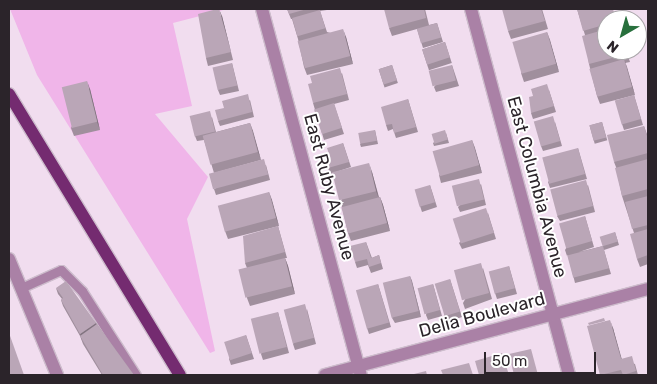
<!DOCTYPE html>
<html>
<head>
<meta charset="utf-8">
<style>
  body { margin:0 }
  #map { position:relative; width:657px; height:384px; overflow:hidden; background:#f1ddef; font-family:Rubik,sans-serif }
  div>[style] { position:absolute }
  .green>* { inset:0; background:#f0b5e9 }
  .roads { filter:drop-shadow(1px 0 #cdbccc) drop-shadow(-1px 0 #cdbccc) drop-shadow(0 1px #cdbccc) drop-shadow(0 -1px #cdbccc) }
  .service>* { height:9px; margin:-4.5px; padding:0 4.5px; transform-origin:4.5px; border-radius:4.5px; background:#aa81a6 }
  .minor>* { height:12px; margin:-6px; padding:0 6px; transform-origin:6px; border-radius:6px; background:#aa81a6 }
  .tertiary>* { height:12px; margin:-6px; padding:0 6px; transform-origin:6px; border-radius:6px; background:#aa81a6 }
  .primary>* { height:12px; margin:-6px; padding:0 6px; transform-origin:6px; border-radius:6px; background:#742b70 }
  .wall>* { inset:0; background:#a08f9d; transform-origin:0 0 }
  .shaded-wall>* { inset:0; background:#827480 }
  .building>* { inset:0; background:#baa6b7; transform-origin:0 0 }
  span { translate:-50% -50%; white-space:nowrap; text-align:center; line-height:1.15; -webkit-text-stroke:4px #fff; paint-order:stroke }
  .street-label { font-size:18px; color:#2b242a }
  .frame { position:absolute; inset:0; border:10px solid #2b242a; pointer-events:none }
  .north { position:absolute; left:597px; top:10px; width:50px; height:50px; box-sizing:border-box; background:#fff; border:1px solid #aaa7aa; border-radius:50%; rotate:218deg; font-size:14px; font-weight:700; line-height:20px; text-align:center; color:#2b242a }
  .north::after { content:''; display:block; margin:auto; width:18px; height:22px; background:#28703d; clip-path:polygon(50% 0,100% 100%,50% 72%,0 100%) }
  .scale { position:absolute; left:484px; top:352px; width:112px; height:22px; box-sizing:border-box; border:2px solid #2b242a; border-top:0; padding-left:6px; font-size:15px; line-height:18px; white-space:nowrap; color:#2b242a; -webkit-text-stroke:4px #fff; paint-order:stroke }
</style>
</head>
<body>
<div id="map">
  <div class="green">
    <div style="clip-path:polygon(10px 9px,227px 9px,173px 23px,192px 106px,155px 114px,208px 177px,187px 219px,215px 351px,210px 353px,37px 75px)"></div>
  </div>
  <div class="roads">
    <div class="service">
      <div style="left:21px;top:288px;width:44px;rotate:-24.2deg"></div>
      <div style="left:61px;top:270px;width:30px;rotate:45deg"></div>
      <div style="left:82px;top:291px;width:100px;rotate:57.3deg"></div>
    </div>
    <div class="minor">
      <div style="left:262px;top:9px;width:379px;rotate:74.9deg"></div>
      <div style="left:471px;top:9px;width:379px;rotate:75deg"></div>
      <div style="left:9px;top:259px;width:126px;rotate:67.5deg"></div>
    </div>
    <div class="tertiary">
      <div style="left:325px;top:375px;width:334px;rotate:-14.9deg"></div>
    </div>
    <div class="primary">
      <div style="left:9px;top:94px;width:329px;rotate:58.7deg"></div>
    </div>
  </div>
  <div class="wall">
    <div style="clip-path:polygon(287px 9px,327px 9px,327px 10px,320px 11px,327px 32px,346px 37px,353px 64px,307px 75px,304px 67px,298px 39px,292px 19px,291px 19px)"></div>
    <div style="clip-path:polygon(425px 9px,429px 25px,437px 23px,443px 42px,423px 48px,417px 29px,392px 36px,389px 28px)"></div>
    <div style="clip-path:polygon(542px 9px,548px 29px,511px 39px,508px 31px)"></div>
    <div style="clip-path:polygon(577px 9px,607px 20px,607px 50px,626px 50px,630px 62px,625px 63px,635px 95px,600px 104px,597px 96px,589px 64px,585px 35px)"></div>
    <div style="clip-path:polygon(222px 16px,233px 60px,208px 66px,206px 58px)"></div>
    <div style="clip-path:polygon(547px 32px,559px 72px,524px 82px,521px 73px)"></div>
    <div style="left:445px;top:42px;width:22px;height:24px;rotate:72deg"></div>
    <div style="clip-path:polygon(232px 63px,239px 91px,220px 95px,218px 90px)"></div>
    <div style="left:392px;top:65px;width:19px;height:14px;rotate:72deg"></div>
    <div style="clip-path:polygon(452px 65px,459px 86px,436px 92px,434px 87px)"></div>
    <div style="clip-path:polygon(342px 73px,349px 100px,334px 104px,344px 134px,324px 140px,313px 103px)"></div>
    <div style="clip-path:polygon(90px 89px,100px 130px,74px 136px,71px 128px)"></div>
    <div style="clip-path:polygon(549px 90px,556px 112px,533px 119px,531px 113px)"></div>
    <div style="clip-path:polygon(634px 95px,643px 125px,624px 130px,622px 124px)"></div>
    <div style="clip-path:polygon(408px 99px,418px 132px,396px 138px,393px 129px,388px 131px,386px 125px)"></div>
    <div style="clip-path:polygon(250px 100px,254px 117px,220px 126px,218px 121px)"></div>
    <div style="clip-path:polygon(212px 117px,216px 132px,250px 123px,261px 160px,214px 173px,204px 140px,197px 141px,195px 136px)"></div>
    <div style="clip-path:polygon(555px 122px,562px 146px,543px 151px,541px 146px)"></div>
    <div style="left:602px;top:122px;width:19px;height:13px;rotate:74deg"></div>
    <div style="clip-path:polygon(644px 126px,648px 137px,648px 264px,640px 267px,637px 259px,634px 233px,622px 196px,616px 167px,614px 162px)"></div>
    <div style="clip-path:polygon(375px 130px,378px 144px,361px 147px,360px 144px)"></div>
    <div style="clip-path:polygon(446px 133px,449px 143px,434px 146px,433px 143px)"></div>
    <div style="clip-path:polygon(472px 140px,482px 173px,441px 183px,439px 175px)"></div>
    <div style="clip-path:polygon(343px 143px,351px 167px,330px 174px,328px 168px,329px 154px)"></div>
    <div style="clip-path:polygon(578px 148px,587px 179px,550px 188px,548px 182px)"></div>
    <div style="clip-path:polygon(266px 165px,270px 180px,216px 195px,214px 189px)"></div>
    <div style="clip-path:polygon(372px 172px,379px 197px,380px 197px,383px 205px,390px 231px,351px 241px,348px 233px,342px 207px,340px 201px)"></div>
    <div style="clip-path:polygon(481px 184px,486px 205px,460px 212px,458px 207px)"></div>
    <div style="clip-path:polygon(430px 185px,437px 207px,422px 212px,420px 206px)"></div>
    <div style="clip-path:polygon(588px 185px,595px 212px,560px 221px,557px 216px)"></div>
    <div style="clip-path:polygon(269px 192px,279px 226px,228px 239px,225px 231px)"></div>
    <div style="clip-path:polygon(488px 213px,496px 239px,462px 249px,459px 243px)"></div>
    <div style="clip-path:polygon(585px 216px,594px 247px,579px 252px,603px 246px,615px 232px,619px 245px,604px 250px,611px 274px,575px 283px,568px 255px,567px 256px,565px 250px)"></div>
    <div style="clip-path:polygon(278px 226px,287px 258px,285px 258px,288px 266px,295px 294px,250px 306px,247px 298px,247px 268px,245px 263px)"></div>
    <div style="clip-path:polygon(366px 242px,372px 258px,379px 255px,383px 269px,371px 273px,368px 265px,357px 268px,355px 262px)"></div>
    <div style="clip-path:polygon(509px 266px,517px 294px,497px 299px,495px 293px)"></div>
    <div style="clip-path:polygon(483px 268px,492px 299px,465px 309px,463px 303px)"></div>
    <div style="clip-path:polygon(410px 276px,421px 317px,395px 323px,392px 318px)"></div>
    <div style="clip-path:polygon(450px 279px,462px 317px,447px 322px,444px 316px)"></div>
    <div style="clip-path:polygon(378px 284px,391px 327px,369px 334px,367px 328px)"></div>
    <div style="clip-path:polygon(433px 284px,442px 316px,428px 320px,426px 315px)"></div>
    <div style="clip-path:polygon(56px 288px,96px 323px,134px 375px,102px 375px,83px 344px,80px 336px,63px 306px,61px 300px,62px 299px,58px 294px)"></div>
    <div style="clip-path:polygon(307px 309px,316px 344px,295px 350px,293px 344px)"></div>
    <div style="clip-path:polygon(278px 312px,289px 353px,263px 360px,261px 354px)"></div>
    <div style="clip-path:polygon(605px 321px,613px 328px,621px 359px,635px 364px,638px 375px,600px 375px)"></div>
    <div style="clip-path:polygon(246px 335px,254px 359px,231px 365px,229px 359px)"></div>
  </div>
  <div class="shaded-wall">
    <div style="clip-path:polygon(219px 9px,222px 16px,233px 60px,231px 52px)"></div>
    <div style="clip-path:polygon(343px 29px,346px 37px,353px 64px,350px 56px)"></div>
    <div style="clip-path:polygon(547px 32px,550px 40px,559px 72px,556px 64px)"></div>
    <div style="clip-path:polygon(624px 59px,627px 67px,635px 95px,632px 87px)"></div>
    <div style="clip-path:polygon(87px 81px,90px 89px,100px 130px,97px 122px)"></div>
    <div style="clip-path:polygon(250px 123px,253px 131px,261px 160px,258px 152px)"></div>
    <div style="clip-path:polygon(472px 140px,475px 148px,482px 173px,479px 165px)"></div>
    <div style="clip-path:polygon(369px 163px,372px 172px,379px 199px,376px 191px)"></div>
    <div style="clip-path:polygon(269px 192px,272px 200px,279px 226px,276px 218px)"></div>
    <div style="clip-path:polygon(380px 197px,383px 205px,390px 231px,387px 223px)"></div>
    <div style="clip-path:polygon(285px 258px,288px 266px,295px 294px,292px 286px)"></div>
    <div style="clip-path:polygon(410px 276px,412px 281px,421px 317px,419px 311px)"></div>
    <div style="clip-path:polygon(610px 320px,613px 328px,624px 367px,621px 359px)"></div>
    <div style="clip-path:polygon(96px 323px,98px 328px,82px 340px,80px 334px)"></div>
  </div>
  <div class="building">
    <div style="clip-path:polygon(217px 9px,219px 9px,231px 52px,206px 58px,198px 14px)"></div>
    <div style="clip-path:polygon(287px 9px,307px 9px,289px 14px)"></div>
    <div style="clip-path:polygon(384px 9px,424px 9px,426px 18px,389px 28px)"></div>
    <div style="clip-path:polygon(502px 9px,541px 9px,545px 21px,508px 31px)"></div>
    <div style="clip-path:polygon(577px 9px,613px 9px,616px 20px,607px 20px,607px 24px,583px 31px)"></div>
    <div style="left:320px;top:10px;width:19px;height:29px;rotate:74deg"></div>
    <div style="left:437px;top:23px;width:15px;height:21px;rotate:74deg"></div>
    <div style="left:343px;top:29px;width:28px;height:47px;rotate:75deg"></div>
    <div style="clip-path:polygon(607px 29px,607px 50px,626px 50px,627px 54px,589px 64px,582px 36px)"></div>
    <div style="left:547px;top:32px;width:33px;height:36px;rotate:74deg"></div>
    <div style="left:445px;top:42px;width:16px;height:24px;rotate:72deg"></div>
    <div style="left:624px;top:59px;width:29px;height:36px;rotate:74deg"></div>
    <div style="left:232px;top:63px;width:23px;height:20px;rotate:77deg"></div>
    <div style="left:392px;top:65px;width:16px;height:14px;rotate:72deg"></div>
    <div style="left:452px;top:65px;width:16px;height:24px;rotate:76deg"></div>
    <div style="clip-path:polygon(340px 68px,347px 94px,313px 103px,308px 84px,312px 83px,310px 76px)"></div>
    <div style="left:87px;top:81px;width:42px;height:26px;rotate:76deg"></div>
    <div style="clip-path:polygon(547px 84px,554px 106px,531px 113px,529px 97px,533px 96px,531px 89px)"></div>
    <div style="clip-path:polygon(248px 94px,252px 112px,218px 121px,215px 110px,224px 108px,222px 101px)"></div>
    <div style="left:634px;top:95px;width:25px;height:20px;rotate:74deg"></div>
    <div style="clip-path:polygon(408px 99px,416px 127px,394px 133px,392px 124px,386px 125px,381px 107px)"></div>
    <div style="left:334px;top:103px;width:26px;height:21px;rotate:72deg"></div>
    <div style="left:210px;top:111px;width:21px;height:21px;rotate:76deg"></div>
    <div style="left:553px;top:116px;width:26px;height:20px;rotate:74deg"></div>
    <div style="left:602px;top:122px;width:16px;height:13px;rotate:75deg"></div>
    <div style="left:250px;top:123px;width:30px;height:49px;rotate:75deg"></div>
    <div style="clip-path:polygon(644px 126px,648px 139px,648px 153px,614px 162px,607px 135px)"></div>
    <div style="left:375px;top:130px;width:11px;height:17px;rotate:80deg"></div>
    <div style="left:445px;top:130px;width:10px;height:14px;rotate:73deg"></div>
    <div style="left:472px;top:140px;width:26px;height:41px;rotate:74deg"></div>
    <div style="clip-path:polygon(343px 143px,349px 162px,328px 168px,324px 156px,329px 154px,327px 148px)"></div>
    <div style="left:578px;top:148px;width:27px;height:37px;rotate:75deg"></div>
    <div style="left:264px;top:159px;width:16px;height:57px;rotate:75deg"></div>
    <div style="clip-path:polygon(648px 159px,648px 189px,622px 196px,615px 168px)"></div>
    <div style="left:369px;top:163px;width:29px;height:38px;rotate:76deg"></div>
    <div style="left:479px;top:179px;width:21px;height:28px;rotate:76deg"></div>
    <div style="left:586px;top:180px;width:27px;height:37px;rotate:75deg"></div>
    <div style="left:430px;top:185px;width:18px;height:16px;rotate:74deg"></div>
    <div style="left:269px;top:192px;width:27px;height:53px;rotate:75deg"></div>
    <div style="clip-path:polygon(648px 196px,648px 225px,632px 229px,625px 202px)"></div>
    <div style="left:380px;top:197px;width:27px;height:40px;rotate:75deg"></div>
    <div style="left:486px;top:208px;width:26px;height:35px;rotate:72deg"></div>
    <div style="left:585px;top:216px;width:26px;height:27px;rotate:74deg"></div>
    <div style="clip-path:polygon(278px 226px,285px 252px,245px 263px,243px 236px)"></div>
    <div style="clip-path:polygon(648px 229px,648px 255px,637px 259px,630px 234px)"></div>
    <div style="left:615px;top:232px;width:10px;height:16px;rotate:73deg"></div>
    <div style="clip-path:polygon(366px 242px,371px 258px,379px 255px,381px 263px,369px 267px,367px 259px,355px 262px,350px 246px)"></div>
    <div style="left:603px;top:246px;width:23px;height:37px;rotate:75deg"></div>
    <div style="left:285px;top:258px;width:29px;height:48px;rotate:76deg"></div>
    <div style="left:481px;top:263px;width:31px;height:28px;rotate:75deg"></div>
    <div style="left:509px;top:266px;width:23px;height:21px;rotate:75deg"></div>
    <div style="left:410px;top:276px;width:36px;height:28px;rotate:76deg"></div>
    <div style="left:450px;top:279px;width:34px;height:16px;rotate:73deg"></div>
    <div style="clip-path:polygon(66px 281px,96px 323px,80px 334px,61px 300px,63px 298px,56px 288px)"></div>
    <div style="left:378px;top:284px;width:40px;height:23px;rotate:74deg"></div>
    <div style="left:433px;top:284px;width:27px;height:16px;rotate:75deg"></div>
    <div style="left:305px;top:304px;width:35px;height:22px;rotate:75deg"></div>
    <div style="left:278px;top:312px;width:36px;height:28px;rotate:76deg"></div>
    <div style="clip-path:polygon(604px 318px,605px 321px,589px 325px,588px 323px)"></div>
    <div style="clip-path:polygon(610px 320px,621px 359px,632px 356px,636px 371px,623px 375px,621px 370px,600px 375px,587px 326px)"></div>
    <div style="clip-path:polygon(97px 324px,134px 375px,103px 375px,80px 336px)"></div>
    <div style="clip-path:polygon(9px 333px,24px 375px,9px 375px)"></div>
    <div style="left:246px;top:335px;width:19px;height:23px;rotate:72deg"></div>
    <div style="clip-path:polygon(531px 349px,538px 375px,514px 375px,509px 354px)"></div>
    <div style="clip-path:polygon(502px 353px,509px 375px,479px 375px,475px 361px)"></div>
    <div style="clip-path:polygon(469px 363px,473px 375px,443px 375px,441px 370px)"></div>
    <div style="clip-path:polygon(426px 371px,427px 375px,410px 375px)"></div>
  </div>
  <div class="street-label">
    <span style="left:329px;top:187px;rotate:75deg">East Ruby Avenue</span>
    <span style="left:537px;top:187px;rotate:75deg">East Columbia Avenue</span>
    <span style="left:482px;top:315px;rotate:-15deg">Delia Boulevard</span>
  </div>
  <div class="frame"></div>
  <div class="north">N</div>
  <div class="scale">50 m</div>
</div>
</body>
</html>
